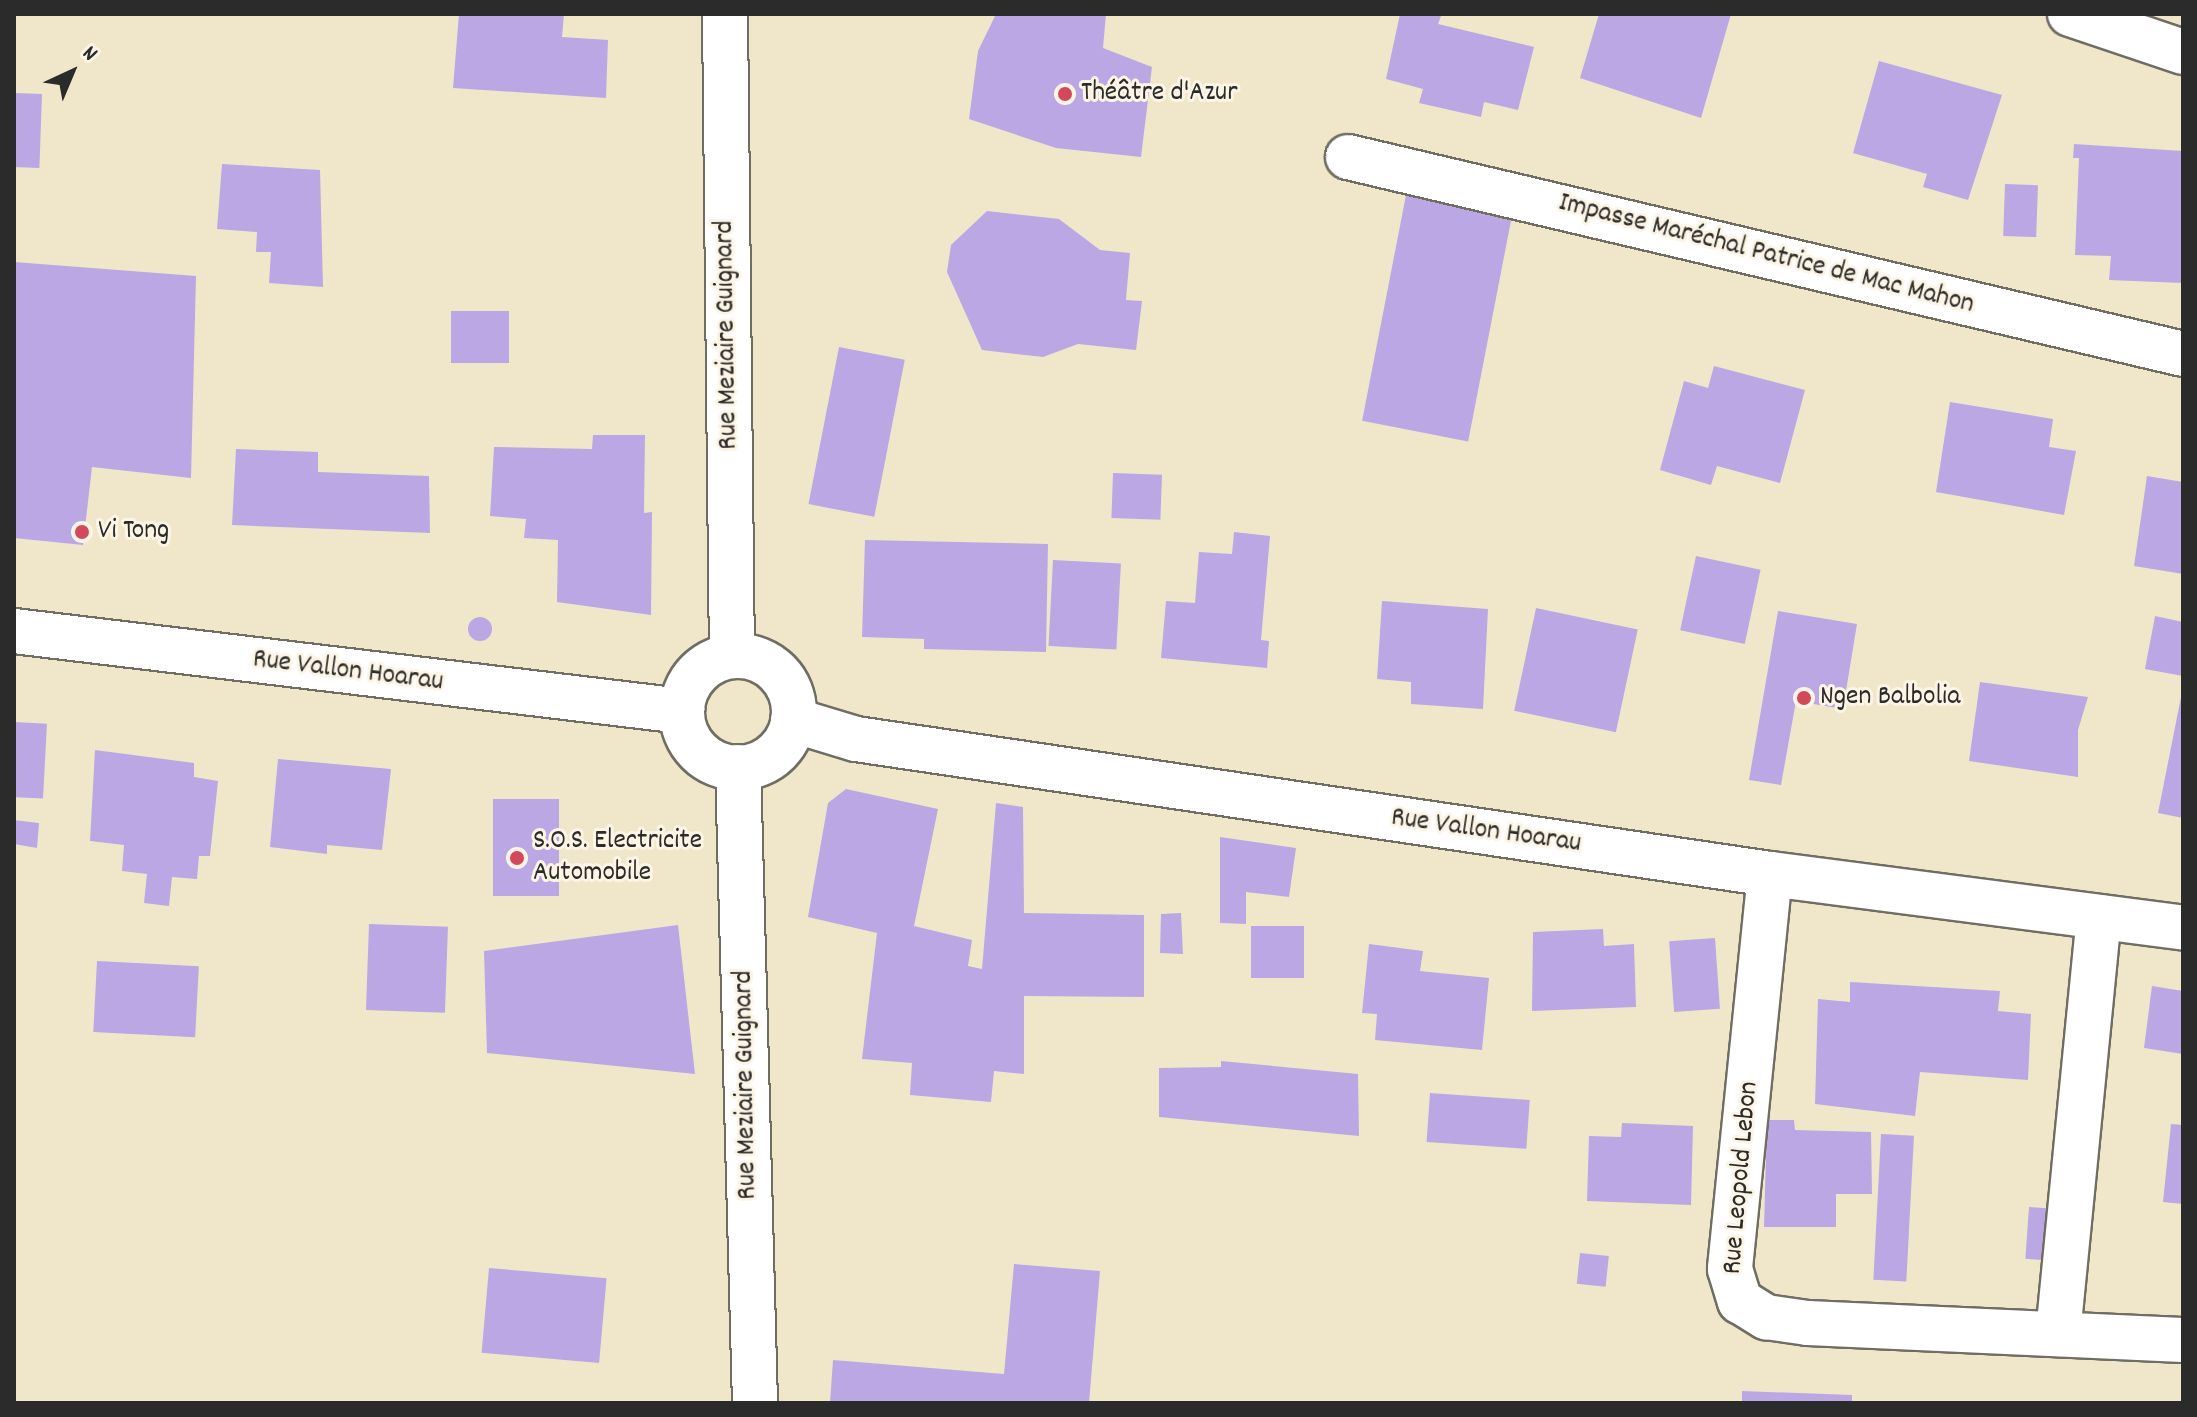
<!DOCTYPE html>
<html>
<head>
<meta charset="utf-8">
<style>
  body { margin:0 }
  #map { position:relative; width:2197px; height:1417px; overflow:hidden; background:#f0e7ca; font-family:Dekko,sans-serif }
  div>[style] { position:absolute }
  .building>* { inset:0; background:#bba7e4; transform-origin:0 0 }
  .round { border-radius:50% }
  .roads { filter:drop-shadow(2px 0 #706d63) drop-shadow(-2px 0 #706d63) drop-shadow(0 2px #706d63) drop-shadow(0 -2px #706d63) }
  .minor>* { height:44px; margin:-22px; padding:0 22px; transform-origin:22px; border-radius:22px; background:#fff }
  .minor>.ring { margin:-22px; padding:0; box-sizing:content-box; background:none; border:44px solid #fff; border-radius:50% }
  .dots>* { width:22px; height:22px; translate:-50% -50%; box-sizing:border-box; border:4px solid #fcf5e5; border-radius:50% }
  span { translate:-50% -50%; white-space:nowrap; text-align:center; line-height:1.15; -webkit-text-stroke:6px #fcf5e5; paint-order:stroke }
  .poi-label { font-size:28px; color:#2b2b2b }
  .left { translate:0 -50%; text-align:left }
  .street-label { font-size:28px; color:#2b2b2b }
  .frame { position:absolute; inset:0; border:16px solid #2b2b2b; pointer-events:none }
  .north { position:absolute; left:32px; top:32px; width:80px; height:80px; -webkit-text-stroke:6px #fcf5e5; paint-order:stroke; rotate:44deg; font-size:22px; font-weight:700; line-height:32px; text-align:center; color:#2b2b2b }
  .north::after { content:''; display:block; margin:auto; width:28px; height:36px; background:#2b2b2b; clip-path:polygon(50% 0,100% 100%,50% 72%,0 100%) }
</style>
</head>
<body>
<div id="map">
  <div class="building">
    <div style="clip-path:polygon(459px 14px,564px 14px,562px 37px,608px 40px,606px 98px,453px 88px)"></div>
    <div style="clip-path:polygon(996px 14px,1106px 14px,1103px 48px,1152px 67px,1141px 157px,1056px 148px,969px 119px,978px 51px)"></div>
    <div style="clip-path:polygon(1400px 14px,1441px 16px,1438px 24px,1534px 47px,1518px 110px,1484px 102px,1481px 117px,1419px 103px,1423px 89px,1386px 79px)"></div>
    <div style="clip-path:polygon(1599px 14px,1731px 14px,1701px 118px,1580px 78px)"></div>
    <div style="clip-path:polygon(1879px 61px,2002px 95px,1968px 200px,1923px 187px,1927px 174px,1853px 153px)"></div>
    <div style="left:15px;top:93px;width:27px;height:74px;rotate:2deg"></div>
    <div style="clip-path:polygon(2074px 144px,2183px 151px,2183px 283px,2109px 280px,2111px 256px,2075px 255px,2079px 158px,2073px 158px)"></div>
    <div style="clip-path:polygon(222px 164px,320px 170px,323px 287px,269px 283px,271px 252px,256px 252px,257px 232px,217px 229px)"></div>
    <div style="left:2005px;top:184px;width:33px;height:52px;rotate:2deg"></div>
    <div style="left:1406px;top:195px;width:108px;height:230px;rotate:11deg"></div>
    <div style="clip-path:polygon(987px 211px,1059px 219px,1100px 250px,1130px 253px,1126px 300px,1142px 301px,1136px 350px,1078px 344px,1043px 357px,982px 350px,947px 272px,951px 245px)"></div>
    <div style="clip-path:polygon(14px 262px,196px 276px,191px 478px,92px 467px,83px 545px,14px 538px)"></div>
    <div style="left:451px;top:311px;width:58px;height:52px"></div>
    <div style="left:839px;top:347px;width:67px;height:160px;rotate:11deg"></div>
    <div style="clip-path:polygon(1714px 366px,1805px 390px,1780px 483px,1717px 466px,1711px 485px,1660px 470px,1684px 381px,1708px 388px)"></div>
    <div style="clip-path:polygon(1950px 402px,2053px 419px,2049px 447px,2076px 451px,2064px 515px,1936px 492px)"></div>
    <div style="clip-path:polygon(593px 435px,645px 435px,644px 513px,652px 512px,651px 615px,557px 602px,558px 540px,524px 538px,526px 519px,490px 516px,494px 447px,592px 449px)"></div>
    <div style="clip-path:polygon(236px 449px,318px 452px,318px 472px,429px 476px,430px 533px,232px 525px)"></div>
    <div style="left:1113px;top:473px;width:49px;height:45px;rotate:2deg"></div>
    <div style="clip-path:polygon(2147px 476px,2183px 482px,2183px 574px,2134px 566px)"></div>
    <div style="clip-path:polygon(1234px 532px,1270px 536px,1261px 640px,1269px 641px,1267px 668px,1161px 658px,1166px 601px,1195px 603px,1199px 552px,1232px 554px)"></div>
    <div style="clip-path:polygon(865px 540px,1048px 544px,1046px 652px,924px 649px,924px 639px,862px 637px)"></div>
    <div style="left:1696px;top:556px;width:66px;height:76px;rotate:12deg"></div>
    <div style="left:1053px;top:560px;width:68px;height:86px;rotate:3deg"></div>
    <div style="clip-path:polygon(1382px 601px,1488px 609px,1483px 709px,1411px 704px,1411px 682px,1377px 679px)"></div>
    <div style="left:1536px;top:608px;width:104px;height:105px;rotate:12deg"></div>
    <div style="clip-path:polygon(1778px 611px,1857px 624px,1843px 709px,1796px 701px,1781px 785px,1749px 780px)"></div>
    <div style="clip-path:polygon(2155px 616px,2183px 622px,2183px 676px,2145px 669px)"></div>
    <div class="round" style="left:468px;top:617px;width:24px;height:24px"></div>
    <div style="clip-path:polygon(1980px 682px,2088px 697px,2078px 730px,2078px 777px,1969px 761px)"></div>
    <div style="clip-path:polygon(2183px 687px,2183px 818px,2158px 813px)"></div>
    <div style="left:14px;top:722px;width:33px;height:75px;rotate:3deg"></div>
    <div style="clip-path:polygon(95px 750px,194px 763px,194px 777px,218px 781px,210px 856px,199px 856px,197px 879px,172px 877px,169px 906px,144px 903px,147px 874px,122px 871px,124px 845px,90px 841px)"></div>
    <div style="clip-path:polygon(278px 759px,391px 769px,382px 850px,327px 845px,327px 854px,270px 847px)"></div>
    <div style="clip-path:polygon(846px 789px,938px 809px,914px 926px,972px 940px,968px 966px,982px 969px,996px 803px,1023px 807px,1024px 913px,1144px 915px,1144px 997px,1024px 996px,1024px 1074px,994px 1071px,991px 1102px,910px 1095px,912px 1063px,862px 1059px,877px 933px,808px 917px,828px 803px)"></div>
    <div style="left:493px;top:799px;width:66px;height:97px"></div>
    <div style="clip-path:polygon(14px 820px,39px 823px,37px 848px,14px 844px)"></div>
    <div style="clip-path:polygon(1220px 837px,1296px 848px,1289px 897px,1246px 892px,1246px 924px,1220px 923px)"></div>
    <div style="clip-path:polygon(1181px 913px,1183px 954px,1160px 953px,1161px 914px)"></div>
    <div style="left:369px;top:924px;width:79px;height:86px;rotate:2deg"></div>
    <div style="clip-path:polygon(678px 925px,695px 1074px,487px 1053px,484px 951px)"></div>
    <div style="left:1251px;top:926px;width:53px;height:52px"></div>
    <div style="clip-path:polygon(1603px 929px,1604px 946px,1634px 944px,1636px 1007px,1532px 1011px,1533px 932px)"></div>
    <div style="left:1715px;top:938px;width:71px;height:46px;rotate:86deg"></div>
    <div style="clip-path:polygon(1369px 944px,1423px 951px,1420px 971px,1489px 978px,1482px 1050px,1375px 1040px,1377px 1014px,1362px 1013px)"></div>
    <div style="left:97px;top:961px;width:102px;height:71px;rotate:3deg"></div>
    <div style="clip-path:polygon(1850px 982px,2000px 991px,1998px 1011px,2031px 1014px,2028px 1080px,1920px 1072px,1915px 1116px,1815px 1104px,1818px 999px,1850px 1002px)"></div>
    <div style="clip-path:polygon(2152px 986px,2183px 991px,2183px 1054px,2144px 1048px)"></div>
    <div style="clip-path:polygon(1221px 1061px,1358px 1074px,1359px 1136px,1159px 1117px,1159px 1068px,1221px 1067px)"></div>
    <div style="left:1430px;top:1093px;width:100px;height:49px;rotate:4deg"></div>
    <div style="clip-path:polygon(1767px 1120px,1794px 1120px,1795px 1130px,1871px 1132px,1872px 1194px,1836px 1194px,1836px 1227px,1764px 1227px)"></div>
    <div style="clip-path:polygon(1622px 1123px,1693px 1126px,1691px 1205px,1587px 1201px,1589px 1136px,1621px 1137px)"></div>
    <div style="clip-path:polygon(2171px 1124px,2183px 1125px,2183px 1204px,2163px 1202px)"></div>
    <div style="left:1881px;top:1134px;width:33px;height:146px;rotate:3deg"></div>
    <div style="left:2029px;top:1207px;width:26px;height:52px;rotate:4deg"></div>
    <div style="left:1580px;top:1253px;width:29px;height:31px;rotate:6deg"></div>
    <div style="clip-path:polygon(1014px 1264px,1100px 1271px,1089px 1403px,830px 1403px,833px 1360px,1004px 1374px)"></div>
    <div style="left:489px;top:1268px;width:118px;height:85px;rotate:5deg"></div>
    <div style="clip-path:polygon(1742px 1391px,1852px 1395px,1852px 1403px,1742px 1403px)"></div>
  </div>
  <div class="roads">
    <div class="minor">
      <div style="left:725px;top:14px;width:642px;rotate:89.38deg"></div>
      <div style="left:2070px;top:14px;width:119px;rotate:18.6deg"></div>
      <div style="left:1348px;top:157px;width:858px;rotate:13.27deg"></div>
      <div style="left:14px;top:631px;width:673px;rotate:6.83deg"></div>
      <div class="ring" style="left:682px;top:656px;width:68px;height:68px"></div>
      <div style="left:793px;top:720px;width:66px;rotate:16.8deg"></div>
      <div style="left:856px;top:739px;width:924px;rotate:8.4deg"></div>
      <div style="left:1770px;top:874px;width:417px;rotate:7.4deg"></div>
      <div style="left:738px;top:767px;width:636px;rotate:88.47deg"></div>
      <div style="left:1770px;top:874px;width:397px;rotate:95.8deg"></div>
      <div style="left:1730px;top:1269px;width:34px;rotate:73deg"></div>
      <div style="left:1740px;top:1301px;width:31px;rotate:32deg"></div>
      <div style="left:1766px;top:1317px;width:42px;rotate:8.1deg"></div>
      <div style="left:1808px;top:1323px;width:375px;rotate:2.6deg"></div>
      <div style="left:2058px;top:1334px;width:419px;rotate:-84.4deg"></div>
    </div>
  </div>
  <div class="dots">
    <div style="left:1065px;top:94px;background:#d1495b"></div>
    <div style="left:82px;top:532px;background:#d1495b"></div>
    <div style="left:1804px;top:698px;background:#d1495b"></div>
    <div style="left:517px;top:858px;background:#d1495b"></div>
  </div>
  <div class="poi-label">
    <span class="left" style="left:1081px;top:94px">Théâtre d'Azur</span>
    <span class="left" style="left:98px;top:532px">Vi Tong</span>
    <span class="left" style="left:1820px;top:698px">Ngen Balbolia</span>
    <span class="left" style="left:533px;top:858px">S.O.S. Electricite<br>Automobile</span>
  </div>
  <div class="street-label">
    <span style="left:1766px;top:255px;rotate:14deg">Impasse Maréchal Patrice de Mac Mahon</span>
    <span style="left:728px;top:335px;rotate:-91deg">Rue Meziaire Guignard</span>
    <span style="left:348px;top:672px;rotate:7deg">Rue Vallon Hoarau</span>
    <span style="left:1486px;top:832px;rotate:8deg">Rue Vallon Hoarau</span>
    <span style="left:747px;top:1085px;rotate:-91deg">Rue Meziaire Guignard</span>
    <span style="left:1742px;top:1178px;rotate:-85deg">Rue Leopold Lebon</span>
  </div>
  <div class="frame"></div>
  <div class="north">N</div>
</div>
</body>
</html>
